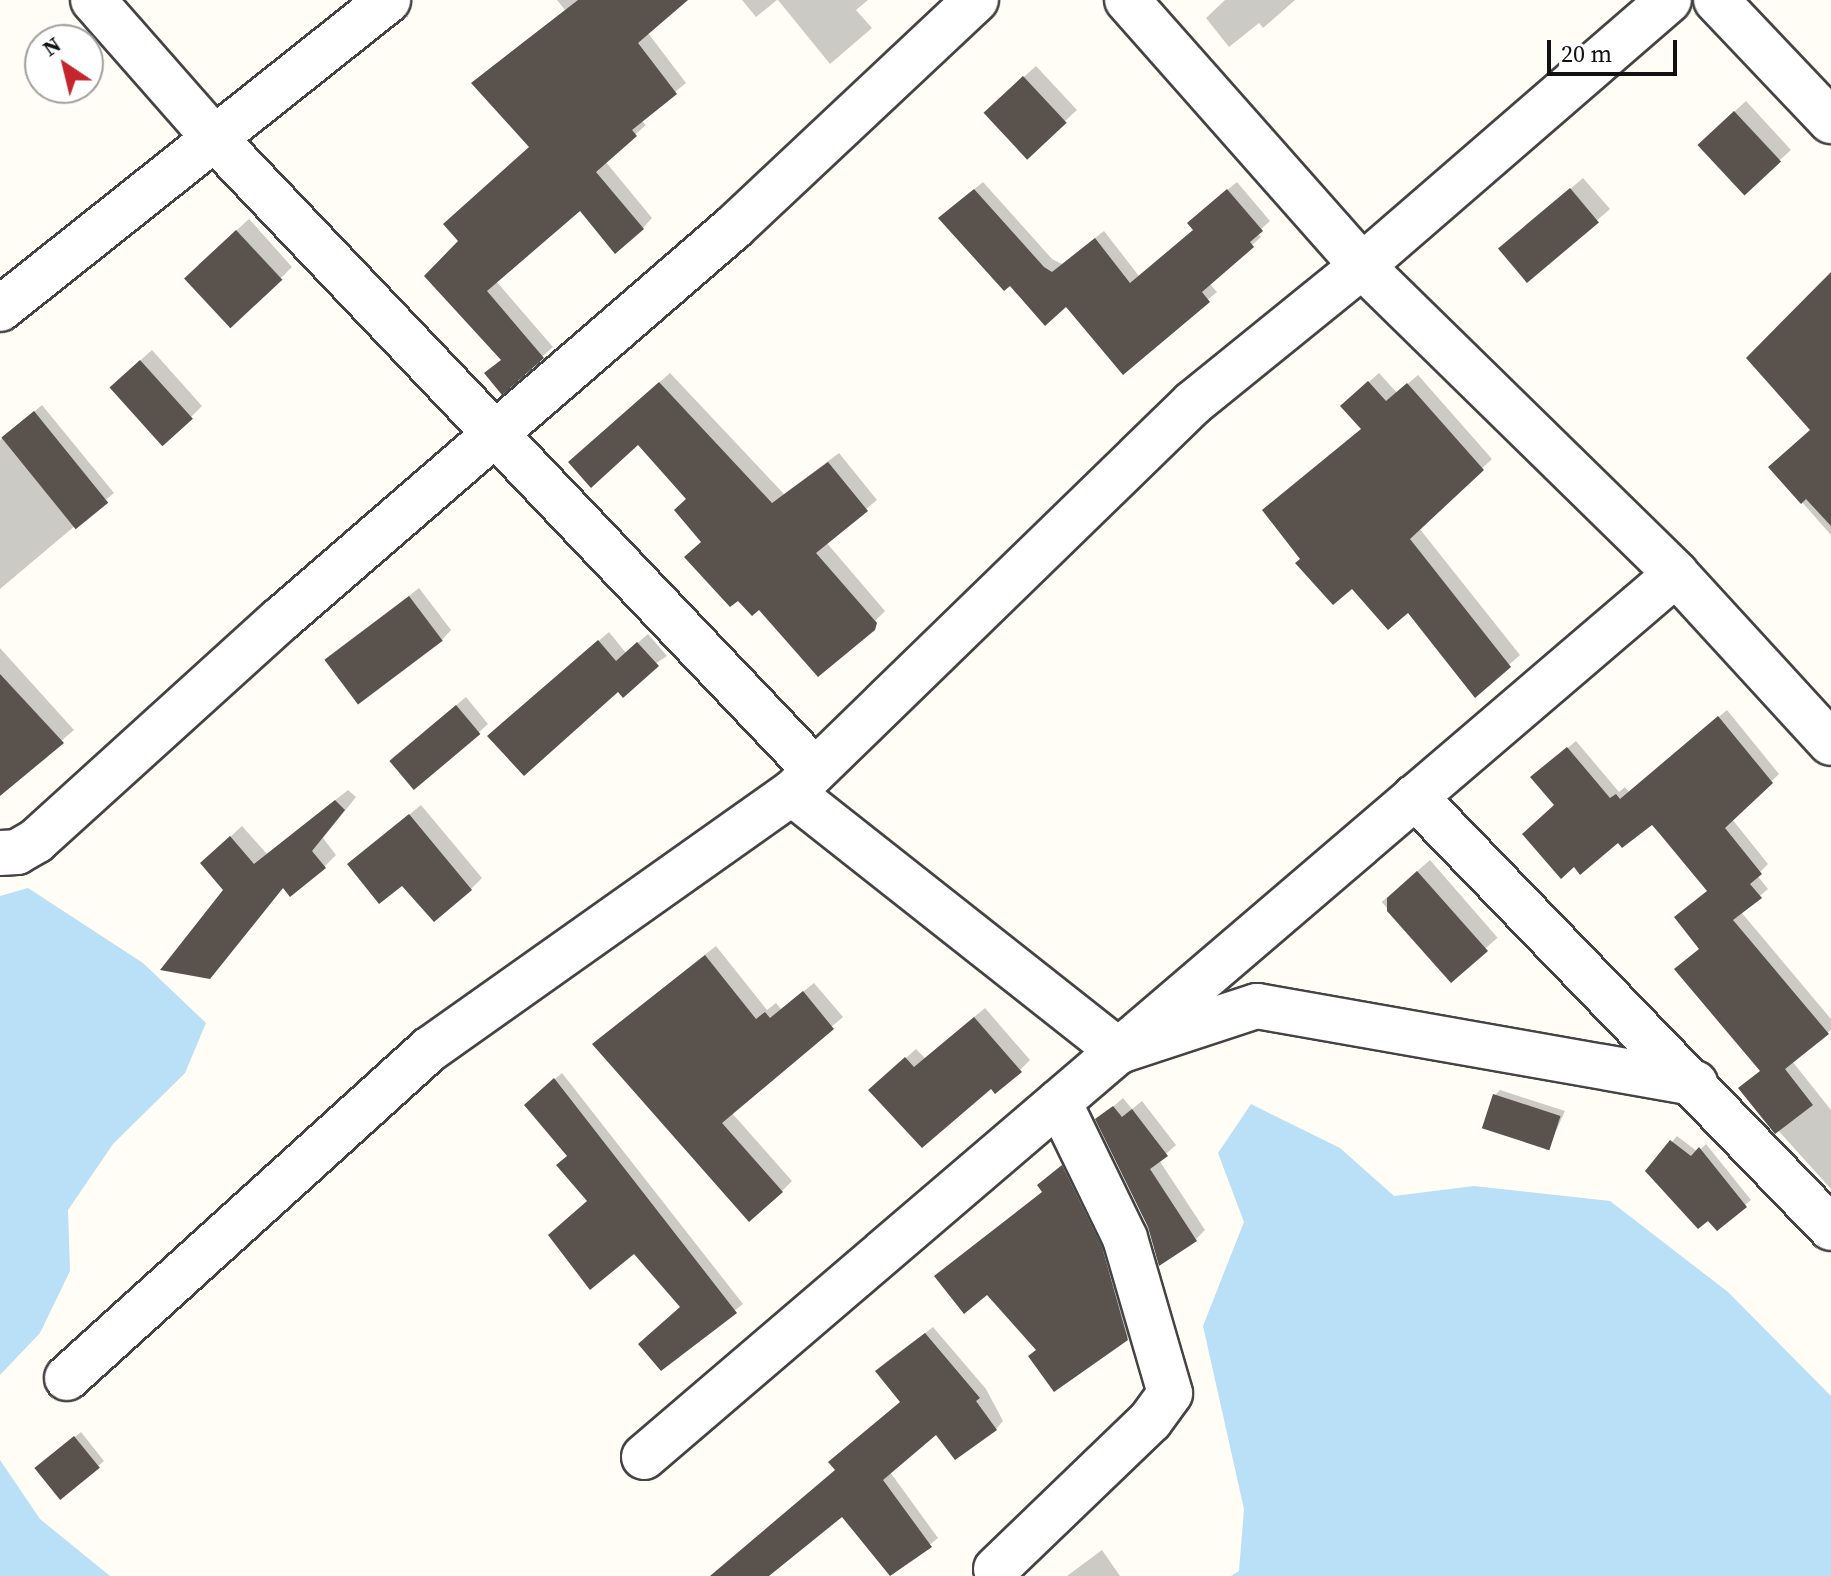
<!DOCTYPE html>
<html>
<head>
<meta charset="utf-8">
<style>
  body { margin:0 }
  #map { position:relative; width:1831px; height:1576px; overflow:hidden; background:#fffdf5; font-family:"Source Serif 4",serif }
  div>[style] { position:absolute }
  .water>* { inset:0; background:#b9e0f7 }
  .shadow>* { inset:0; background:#0003; transform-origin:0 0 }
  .building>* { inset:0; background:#5a524d; transform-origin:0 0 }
  .roads { filter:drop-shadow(2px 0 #444) drop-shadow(-2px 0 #444) drop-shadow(0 2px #444) drop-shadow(0 -2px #444) }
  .minor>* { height:44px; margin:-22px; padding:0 22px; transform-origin:22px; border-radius:22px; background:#fff }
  span { translate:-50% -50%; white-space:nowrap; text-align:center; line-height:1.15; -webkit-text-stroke:8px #fff; paint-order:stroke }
  .north { position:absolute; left:24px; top:24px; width:80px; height:80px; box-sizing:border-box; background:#fff; border:2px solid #a0a0a0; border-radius:50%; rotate:325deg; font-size:22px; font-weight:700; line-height:32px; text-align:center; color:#111 }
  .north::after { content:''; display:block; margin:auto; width:28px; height:36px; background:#c4262e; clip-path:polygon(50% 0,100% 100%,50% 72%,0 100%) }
  .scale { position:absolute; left:1547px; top:40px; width:130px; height:36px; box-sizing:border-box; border:4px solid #111; border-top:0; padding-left:10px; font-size:24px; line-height:28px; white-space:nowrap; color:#111; -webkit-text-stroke:6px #fff; paint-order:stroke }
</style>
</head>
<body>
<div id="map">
  <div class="water">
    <div style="clip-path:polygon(28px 888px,143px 963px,206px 1023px,185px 1073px,113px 1144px,68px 1210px,70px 1271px,40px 1333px,0 1375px,0 896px)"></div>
    <div style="clip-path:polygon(1251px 1104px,1340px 1148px,1394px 1196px,1474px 1186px,1610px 1201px,1728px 1292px,1831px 1396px,1831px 1576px,1231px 1576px,1239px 1571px,1244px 1509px,1203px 1326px,1244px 1222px,1218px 1153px)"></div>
    <div style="clip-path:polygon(0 1460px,40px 1519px,110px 1576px,0 1576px)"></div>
  </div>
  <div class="shadow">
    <div style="clip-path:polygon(557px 0,672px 0,648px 33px,686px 83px,641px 120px,646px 125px,605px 161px,652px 218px,643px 228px,580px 209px,496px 281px,553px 347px,502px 392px,503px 359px,461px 241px,532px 146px,484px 73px,565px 10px)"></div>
    <div style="clip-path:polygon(742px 0,777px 0,756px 17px)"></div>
    <div style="clip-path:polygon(778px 0,868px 0,856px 10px,872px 28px,830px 64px)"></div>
    <div style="clip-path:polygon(1225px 0,1295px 0,1263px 28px,1259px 23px,1229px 47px,1206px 18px)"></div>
    <div style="clip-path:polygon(1036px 66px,1077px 110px,1026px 157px,997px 101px)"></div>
    <div style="clip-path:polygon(1746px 101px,1791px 150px,1743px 193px,1711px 133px)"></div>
    <div style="clip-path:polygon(1583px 178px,1610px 209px,1528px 281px,1513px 238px)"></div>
    <div style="clip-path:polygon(983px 182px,1052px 259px,1062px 264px,1104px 231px,1139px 276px,1195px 229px,1198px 214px,1237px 182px,1270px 221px,1257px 233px,1261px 237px,1209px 283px,1217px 292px,1123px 372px,1066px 304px,949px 210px)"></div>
    <div style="clip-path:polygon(249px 219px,292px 267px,280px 279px,198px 265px)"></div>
    <div style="clip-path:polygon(1831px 276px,1831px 535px,1771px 467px,1812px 429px)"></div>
    <div style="clip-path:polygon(152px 350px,202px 406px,191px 417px,123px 376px)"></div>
    <div style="clip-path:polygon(670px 373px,784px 494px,839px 453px,877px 500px,826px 542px,885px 611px,875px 621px,703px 541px,688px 499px,638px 442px,581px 452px)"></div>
    <div style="clip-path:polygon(1379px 373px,1397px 393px,1418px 375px,1492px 459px,1419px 528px,1520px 655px,1475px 695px,1408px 610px,1303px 558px,1363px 428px,1353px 396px)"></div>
    <div style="clip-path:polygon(42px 405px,114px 493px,0 589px,0 440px)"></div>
    <div style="clip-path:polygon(419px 588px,451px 630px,442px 640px,338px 652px)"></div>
    <div style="clip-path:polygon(609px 632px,626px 653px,648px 634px,667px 656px,618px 689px,500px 726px)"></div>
    <div style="clip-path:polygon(0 648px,74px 730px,0 793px)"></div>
    <div style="clip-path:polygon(466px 697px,488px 724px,478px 733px,391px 759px)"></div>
    <div style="clip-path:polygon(1727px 710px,1779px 774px,1732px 819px,1768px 864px,1757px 875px,1768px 889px,1741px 912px,1831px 1019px,1831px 1030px,1792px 1061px,1831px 1110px,1831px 1189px,1740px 1088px,1762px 1070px,1701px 948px,1708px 890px,1652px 822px,1556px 805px,1541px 770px,1576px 741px,1619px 792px,1625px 787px,1629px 792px)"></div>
    <div style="clip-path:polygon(348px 790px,356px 797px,323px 838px,336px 855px,324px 867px,284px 886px,226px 890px,214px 852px,242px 826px,267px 854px)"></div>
    <div style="clip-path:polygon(421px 805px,482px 878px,471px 889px,403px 883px,349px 864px)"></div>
    <div style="left:1430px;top:860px;width:103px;height:64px;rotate:49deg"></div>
    <div style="clip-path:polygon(716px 946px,767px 1010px,776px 1003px,781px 1009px,814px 983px,843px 1017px,731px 1112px,792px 1181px,782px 1191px,605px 1034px)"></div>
    <div style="clip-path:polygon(985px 1008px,1030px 1060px,1020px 1070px,991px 1086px,881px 1080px,916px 1049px,925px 1058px)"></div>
    <div style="clip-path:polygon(562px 1073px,743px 1304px,661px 1369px,682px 1307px,596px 1196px,533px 1098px)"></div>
    <div style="clip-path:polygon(1500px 1090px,1565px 1111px,1547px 1151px,1495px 1095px)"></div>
    <div style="clip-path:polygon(1123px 1098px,1132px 1109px,1142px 1101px,1176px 1145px,1159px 1160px,1205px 1230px,1196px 1239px,1098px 1120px)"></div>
    <div style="clip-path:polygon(1677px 1136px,1698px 1152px,1706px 1144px,1751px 1200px,1717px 1228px,1647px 1171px)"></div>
    <div style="clip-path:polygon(1071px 1158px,1136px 1329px,1127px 1338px,1038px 1349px,1044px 1191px,1039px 1185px)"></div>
    <div style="clip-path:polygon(933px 1327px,986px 1389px,1003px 1421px,996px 1429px,937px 1432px,890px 1472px,938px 1538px,892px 1575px,842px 1515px,768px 1576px,713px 1576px,837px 1470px,902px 1401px,885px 1363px)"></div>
    <div style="clip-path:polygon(81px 1432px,104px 1461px,98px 1466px,42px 1463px)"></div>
    <div style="clip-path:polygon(1102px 1550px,1120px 1576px,1067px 1576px)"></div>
  </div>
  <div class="building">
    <div style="clip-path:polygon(578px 0,688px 0,638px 43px,677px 94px,632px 130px,637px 136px,596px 172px,644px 229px,615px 254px,580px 211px,487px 291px,544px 358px,502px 395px,484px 373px,501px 360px,424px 276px,458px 241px,443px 224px,529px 147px,471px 83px)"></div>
    <div style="left:1023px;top:76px;width:64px;height:54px;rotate:47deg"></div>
    <div style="left:1734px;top:111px;width:69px;height:50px;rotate:47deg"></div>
    <div style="left:1570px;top:188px;width:45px;height:94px;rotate:50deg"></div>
    <div style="clip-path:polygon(974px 189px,1044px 267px,1052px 272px,1095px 238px,1130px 283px,1193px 230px,1187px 223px,1227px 189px,1263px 231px,1250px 242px,1254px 247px,1202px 292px,1210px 302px,1123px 375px,1066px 307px,1045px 326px,1010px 286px,1004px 291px,938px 218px)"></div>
    <div style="left:236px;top:230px;width:68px;height:71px;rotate:47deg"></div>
    <div style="clip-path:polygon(1831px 272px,1831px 526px,1806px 499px,1801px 504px,1768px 467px,1810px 430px,1746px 358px)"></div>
    <div style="left:140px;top:360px;width:79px;height:41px;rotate:48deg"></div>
    <div style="clip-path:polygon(1368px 381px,1386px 401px,1407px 383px,1484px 470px,1410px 539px,1511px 667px,1475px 698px,1408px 613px,1388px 630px,1352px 589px,1333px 605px,1295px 563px,1300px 559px,1262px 510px,1361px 429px,1340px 406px)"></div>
    <div style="clip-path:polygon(659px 382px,772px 503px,828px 462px,868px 511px,816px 553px,877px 623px,875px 630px,818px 677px,759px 610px,752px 616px,738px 601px,730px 607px,684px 557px,701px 542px,674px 510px,686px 499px,638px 445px,591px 488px,568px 462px)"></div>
    <div style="left:34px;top:411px;width:118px;height:42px;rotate:51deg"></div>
    <div style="left:409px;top:596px;width:56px;height:106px;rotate:53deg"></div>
    <div style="clip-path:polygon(598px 640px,616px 661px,637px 642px,659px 666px,623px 698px,618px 692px,524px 776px,487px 736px)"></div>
    <div style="clip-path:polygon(0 674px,64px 743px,0 796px)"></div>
    <div style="left:456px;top:705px;width:38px;height:87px;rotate:50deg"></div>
    <div style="clip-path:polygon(1718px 716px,1773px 783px,1725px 828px,1762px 874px,1750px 884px,1762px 898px,1733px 920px,1829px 1034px,1785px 1069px,1813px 1105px,1775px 1134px,1738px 1088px,1760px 1071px,1674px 969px,1699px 949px,1674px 917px,1707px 891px,1659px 833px,1652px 825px,1622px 848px,1618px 843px,1580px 875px,1574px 867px,1561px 879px,1522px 834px,1554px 805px,1530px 777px,1567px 747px,1610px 798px,1616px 794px,1620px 799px)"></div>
    <div style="clip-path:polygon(335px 800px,345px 810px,312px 851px,326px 868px,290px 897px,283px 888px,210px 979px,160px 970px,223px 890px,200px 863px,230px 836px,254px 864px)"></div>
    <div style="clip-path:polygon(409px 814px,472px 890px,434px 922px,402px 886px,379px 904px,347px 864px)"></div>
    <div style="clip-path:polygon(1417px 871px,1488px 951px,1451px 983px,1387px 911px,1387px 898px)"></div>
    <div style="clip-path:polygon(705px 955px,756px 1019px,765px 1012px,770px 1018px,803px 991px,834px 1029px,722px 1123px,783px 1192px,749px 1222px,592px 1044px)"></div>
    <div style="clip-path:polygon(974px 1017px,1022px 1072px,995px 1094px,991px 1089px,922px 1148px,868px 1090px,905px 1057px,914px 1067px)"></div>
    <div style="clip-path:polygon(554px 1078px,737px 1313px,661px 1371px,638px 1344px,680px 1307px,634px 1254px,590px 1290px,548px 1235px,587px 1201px,556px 1165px,567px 1156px,524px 1105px)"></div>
    <div style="left:1493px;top:1094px;width:71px;height:36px;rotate:18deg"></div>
    <div style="clip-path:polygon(1113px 1106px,1122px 1117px,1132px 1109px,1168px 1156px,1150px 1169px,1197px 1241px,1159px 1266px,1148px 1227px,1095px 1119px)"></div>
    <div style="clip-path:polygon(1670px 1140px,1691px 1156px,1699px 1147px,1747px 1207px,1717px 1231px,1708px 1221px,1698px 1229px,1645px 1171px)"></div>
    <div style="clip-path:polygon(1062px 1165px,1102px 1247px,1128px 1340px,1054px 1392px,1028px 1356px,1036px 1350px,987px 1295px,964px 1314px,934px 1276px,1042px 1192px,1037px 1185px)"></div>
    <div style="clip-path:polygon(925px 1333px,980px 1398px,976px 1401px,997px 1430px,955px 1460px,936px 1435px,883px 1480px,932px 1547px,890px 1576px,842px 1517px,769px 1576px,710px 1576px,835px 1470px,828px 1462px,900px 1402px,875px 1371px)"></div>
    <div style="left:74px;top:1436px;width:41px;height:51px;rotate:51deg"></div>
  </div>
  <div class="roads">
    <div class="minor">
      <div style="left:93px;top:0;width:188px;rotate:48.7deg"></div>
      <div style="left:217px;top:141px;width:868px;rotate:46.45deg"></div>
      <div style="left:1127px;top:0;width:355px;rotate:48.5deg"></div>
      <div style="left:1362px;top:266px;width:440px;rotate:44.4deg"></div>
      <div style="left:1676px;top:574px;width:229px;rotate:47.5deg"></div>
      <div style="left:1716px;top:0;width:167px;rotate:46.5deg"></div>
      <div style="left:0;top:309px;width:496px;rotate:-38.5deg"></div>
      <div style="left:792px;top:793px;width:417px;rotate:38.3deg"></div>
      <div style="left:1119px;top:1051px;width:145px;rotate:-18.1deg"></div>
      <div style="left:1257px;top:1006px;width:445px;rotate:10deg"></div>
      <div style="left:1415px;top:797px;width:599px;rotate:46.01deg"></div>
      <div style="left:0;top:853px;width:17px;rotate:-3deg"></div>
      <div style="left:17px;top:852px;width:22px;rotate:-30deg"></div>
      <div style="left:36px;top:841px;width:331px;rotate:-42.2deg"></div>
      <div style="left:281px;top:619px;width:599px;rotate:-40.87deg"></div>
      <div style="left:734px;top:227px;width:332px;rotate:-43.2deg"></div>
      <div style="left:67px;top:1378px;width:490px;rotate:-42.2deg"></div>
      <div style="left:430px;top:1049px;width:443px;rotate:-35.3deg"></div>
      <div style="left:792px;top:793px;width:559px;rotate:-44.2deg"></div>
      <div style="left:1193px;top:403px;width:218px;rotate:-39deg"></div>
      <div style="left:1362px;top:266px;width:406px;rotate:-40.9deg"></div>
      <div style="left:644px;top:1457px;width:1358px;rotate:-40.55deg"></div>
      <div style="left:996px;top:1569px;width:214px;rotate:-43.9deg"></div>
      <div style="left:1150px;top:1421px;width:34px;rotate:-54deg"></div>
      <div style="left:1170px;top:1393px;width:161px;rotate:-106.2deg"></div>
      <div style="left:1125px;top:1238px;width:151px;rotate:-115.9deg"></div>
    </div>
  </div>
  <div class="north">N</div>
  <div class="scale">20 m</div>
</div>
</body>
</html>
